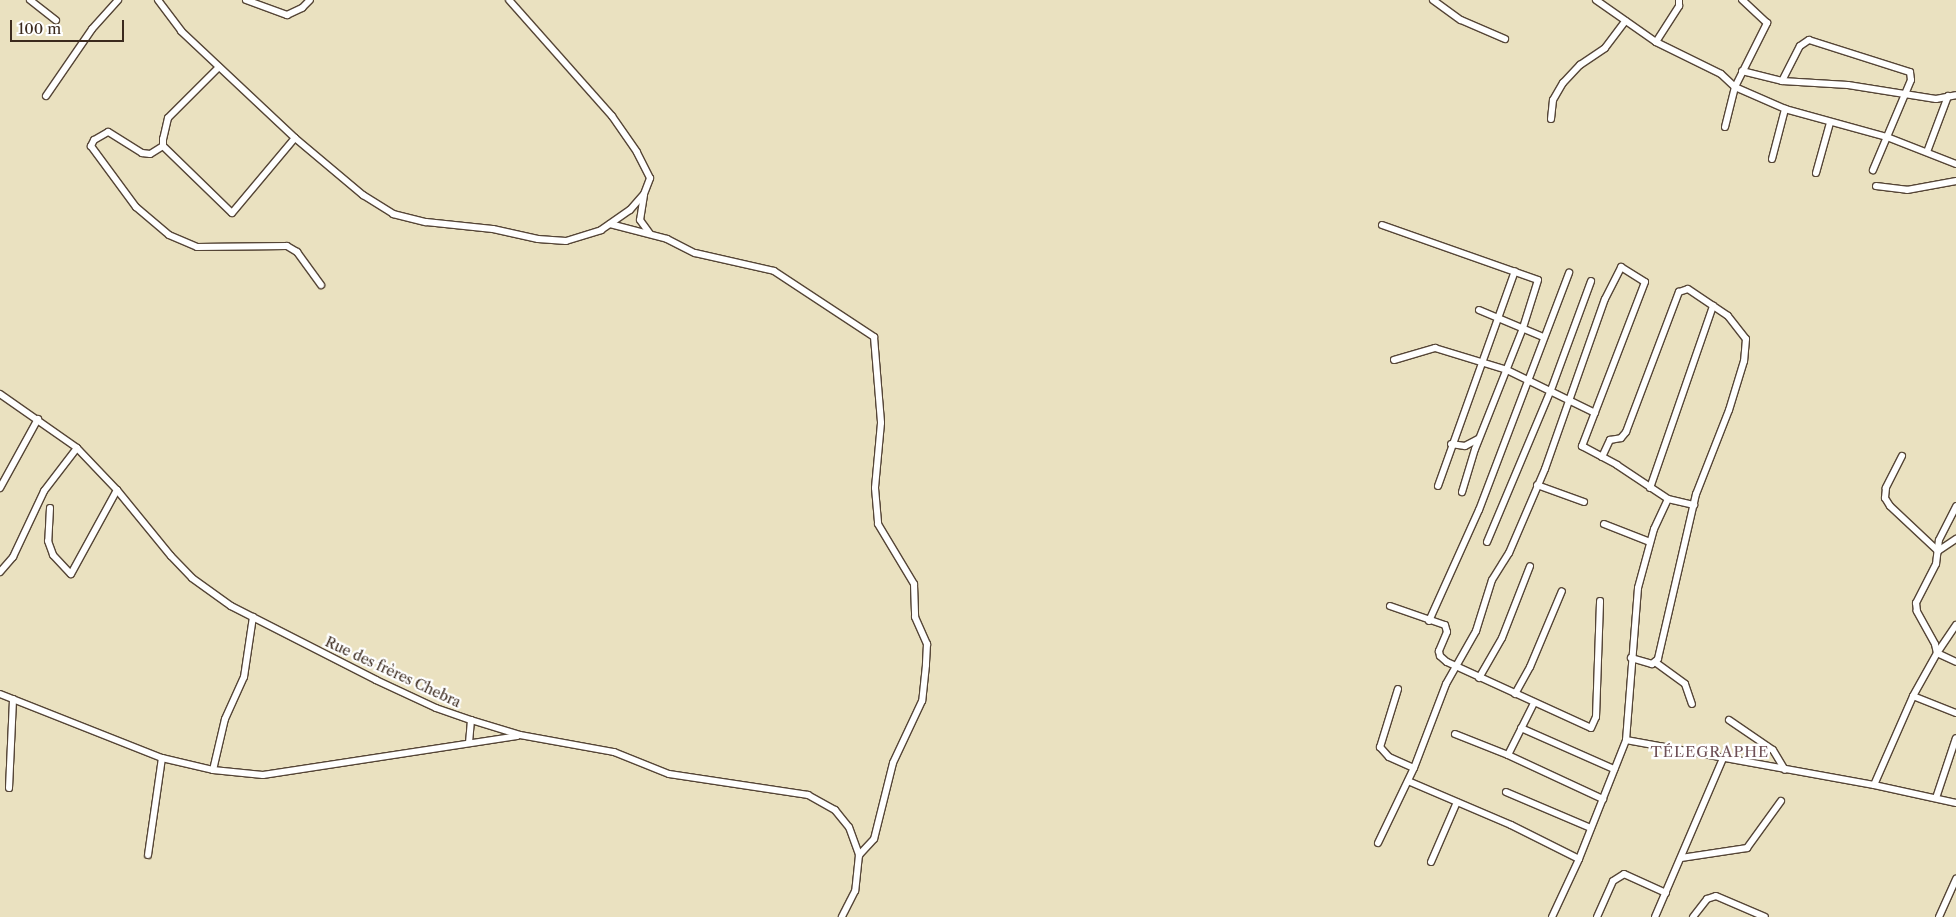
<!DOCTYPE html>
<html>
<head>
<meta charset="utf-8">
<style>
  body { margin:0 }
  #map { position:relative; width:1956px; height:917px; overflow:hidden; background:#eae1c0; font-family:"Libre Caslon Text",serif }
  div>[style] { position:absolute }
  .roads { filter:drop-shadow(1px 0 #554536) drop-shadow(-1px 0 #554536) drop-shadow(0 1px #554536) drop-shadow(0 -1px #554536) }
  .minor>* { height:6px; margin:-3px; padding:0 3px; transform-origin:3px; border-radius:3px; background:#fff }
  span { translate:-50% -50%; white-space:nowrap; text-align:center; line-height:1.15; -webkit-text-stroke:4.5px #fff; paint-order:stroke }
  .street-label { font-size:14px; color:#3b2a1e }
  .neighbourhood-label { font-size:15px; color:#6e4f55; letter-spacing:1px }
  .scale { position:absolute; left:10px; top:20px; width:114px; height:22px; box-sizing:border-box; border:2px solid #3b2a1e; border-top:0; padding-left:6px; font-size:15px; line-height:18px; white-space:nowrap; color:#3b2a1e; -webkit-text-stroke:4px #fff; paint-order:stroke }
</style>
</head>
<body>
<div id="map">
  <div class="roads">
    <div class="minor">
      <div style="left:30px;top:0;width:33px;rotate:38deg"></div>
      <div style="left:158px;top:0;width:39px;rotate:53deg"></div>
      <div style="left:181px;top:31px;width:156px;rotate:43.2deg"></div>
      <div style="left:295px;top:138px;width:89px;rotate:40deg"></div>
      <div style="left:363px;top:195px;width:36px;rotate:32deg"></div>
      <div style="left:393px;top:214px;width:34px;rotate:14deg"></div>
      <div style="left:426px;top:222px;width:67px;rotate:6deg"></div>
      <div style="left:493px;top:229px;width:46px;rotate:12.5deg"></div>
      <div style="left:538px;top:239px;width:28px;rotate:4deg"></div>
      <div style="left:566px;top:241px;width:37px;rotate:-17deg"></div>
      <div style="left:601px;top:230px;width:35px;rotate:-35deg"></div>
      <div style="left:630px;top:210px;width:21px;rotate:-49deg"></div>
      <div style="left:644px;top:194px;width:17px;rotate:-69deg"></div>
      <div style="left:650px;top:178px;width:29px;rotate:-117deg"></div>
      <div style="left:637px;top:152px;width:44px;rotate:-124.8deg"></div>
      <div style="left:612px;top:116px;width:155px;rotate:-131.6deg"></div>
      <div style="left:246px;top:0;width:44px;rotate:20.1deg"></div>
      <div style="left:287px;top:15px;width:17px;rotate:-25deg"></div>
      <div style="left:302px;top:8px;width:11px;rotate:-45deg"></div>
      <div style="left:1433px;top:0;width:34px;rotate:36deg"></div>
      <div style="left:1461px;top:20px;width:48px;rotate:23.4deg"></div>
      <div style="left:1596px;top:0;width:73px;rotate:35deg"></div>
      <div style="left:1656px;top:42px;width:72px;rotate:26.2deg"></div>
      <div style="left:1721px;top:74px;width:19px;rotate:43deg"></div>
      <div style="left:1735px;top:87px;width:55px;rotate:23.7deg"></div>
      <div style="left:1785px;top:109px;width:106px;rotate:15.4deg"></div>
      <div style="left:1887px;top:137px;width:74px;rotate:21.4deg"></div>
      <div style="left:1656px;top:42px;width:43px;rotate:-57.4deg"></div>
      <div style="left:1679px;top:6px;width:6px;rotate:-90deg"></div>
      <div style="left:219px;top:67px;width:72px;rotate:135deg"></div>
      <div style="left:168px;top:118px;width:22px;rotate:103deg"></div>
      <div style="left:163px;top:139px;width:7px;rotate:90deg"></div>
      <div style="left:163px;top:146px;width:96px;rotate:44.2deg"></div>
      <div style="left:232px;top:213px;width:98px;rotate:-50deg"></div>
      <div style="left:1742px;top:71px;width:41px;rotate:14deg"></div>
      <div style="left:1782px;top:81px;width:66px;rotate:3.5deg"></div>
      <div style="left:1848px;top:85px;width:89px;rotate:9deg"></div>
      <div style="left:1936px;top:99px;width:20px;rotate:-11deg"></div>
      <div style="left:1782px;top:81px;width:39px;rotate:-63deg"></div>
      <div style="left:1800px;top:46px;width:11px;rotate:-34deg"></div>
      <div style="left:1809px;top:40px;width:106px;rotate:17.6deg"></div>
      <div style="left:1910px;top:72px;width:8px;rotate:83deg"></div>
      <div style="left:1911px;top:80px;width:98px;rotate:112.9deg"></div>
      <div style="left:46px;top:96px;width:81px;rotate:-55.5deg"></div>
      <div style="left:92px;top:29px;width:39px;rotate:-48deg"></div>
      <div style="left:1551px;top:119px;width:19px;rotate:-84deg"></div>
      <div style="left:1553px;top:100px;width:20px;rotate:-60deg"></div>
      <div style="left:1563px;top:83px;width:25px;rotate:-47deg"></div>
      <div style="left:1580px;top:65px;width:30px;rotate:-34deg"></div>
      <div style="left:1605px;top:48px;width:34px;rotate:-53deg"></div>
      <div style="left:1725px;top:127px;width:41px;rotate:-76deg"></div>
      <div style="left:1735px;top:87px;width:72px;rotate:-63.4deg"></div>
      <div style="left:1767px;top:23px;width:34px;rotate:-137deg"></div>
      <div style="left:163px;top:146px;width:15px;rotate:148deg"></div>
      <div style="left:150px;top:154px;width:8px;rotate:-173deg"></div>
      <div style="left:142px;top:153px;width:40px;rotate:-148deg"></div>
      <div style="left:108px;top:132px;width:16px;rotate:150deg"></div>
      <div style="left:94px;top:140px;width:7px;rotate:117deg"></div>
      <div style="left:91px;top:146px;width:76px;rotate:53.6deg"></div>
      <div style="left:136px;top:207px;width:43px;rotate:40.3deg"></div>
      <div style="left:169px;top:235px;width:30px;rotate:23deg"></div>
      <div style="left:197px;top:247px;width:90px;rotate:-0.6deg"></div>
      <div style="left:287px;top:246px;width:12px;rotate:31deg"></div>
      <div style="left:297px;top:252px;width:41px;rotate:54deg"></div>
      <div style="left:1927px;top:152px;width:60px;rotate:-69.4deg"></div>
      <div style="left:1772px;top:159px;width:52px;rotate:-75.4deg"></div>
      <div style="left:1816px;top:173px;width:52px;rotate:-74.4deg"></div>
      <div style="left:1876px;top:186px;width:31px;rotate:7deg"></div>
      <div style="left:1907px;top:190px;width:50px;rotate:-10.4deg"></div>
      <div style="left:644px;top:195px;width:25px;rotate:99deg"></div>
      <div style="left:640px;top:220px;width:17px;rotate:54deg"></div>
      <div style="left:610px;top:224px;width:59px;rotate:14.7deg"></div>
      <div style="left:667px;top:239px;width:31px;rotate:27deg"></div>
      <div style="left:695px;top:253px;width:81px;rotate:12.8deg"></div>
      <div style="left:774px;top:271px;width:120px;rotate:33.4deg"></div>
      <div style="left:874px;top:337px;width:86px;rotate:85.3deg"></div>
      <div style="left:881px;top:423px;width:65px;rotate:95.3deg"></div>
      <div style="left:875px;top:488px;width:36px;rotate:85deg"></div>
      <div style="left:878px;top:524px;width:70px;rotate:59deg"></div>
      <div style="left:914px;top:584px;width:33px;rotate:88deg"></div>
      <div style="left:915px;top:617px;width:30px;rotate:66deg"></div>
      <div style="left:927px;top:644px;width:21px;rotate:93deg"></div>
      <div style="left:926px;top:665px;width:36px;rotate:96deg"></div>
      <div style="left:922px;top:701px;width:68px;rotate:115.1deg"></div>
      <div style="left:893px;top:763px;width:78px;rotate:104deg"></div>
      <div style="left:874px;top:839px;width:22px;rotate:133deg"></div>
      <div style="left:859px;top:855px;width:36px;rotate:96deg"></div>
      <div style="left:855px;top:891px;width:29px;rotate:117deg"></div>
      <div style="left:1382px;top:225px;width:165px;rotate:19.4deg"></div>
      <div style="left:1538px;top:280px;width:50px;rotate:107.4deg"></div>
      <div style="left:1523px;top:328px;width:130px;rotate:111.6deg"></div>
      <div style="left:1475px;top:449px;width:45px;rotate:106.8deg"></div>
      <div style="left:1479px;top:310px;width:69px;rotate:22.9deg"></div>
      <div style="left:1394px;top:360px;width:43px;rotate:-16.3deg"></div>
      <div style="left:1435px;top:348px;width:75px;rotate:17deg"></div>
      <div style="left:1507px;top:370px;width:98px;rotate:26deg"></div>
      <div style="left:0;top:394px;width:94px;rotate:35deg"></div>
      <div style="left:77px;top:448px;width:58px;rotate:46.4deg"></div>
      <div style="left:117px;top:490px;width:85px;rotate:50.7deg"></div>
      <div style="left:171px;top:556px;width:30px;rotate:46deg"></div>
      <div style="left:192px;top:578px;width:48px;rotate:35.7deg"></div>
      <div style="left:231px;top:606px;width:163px;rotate:27deg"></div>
      <div style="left:376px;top:680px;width:66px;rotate:25deg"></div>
      <div style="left:436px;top:708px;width:37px;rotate:19deg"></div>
      <div style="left:471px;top:720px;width:51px;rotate:17deg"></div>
      <div style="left:520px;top:735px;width:96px;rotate:10.3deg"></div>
      <div style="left:614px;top:752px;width:59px;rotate:21.8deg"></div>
      <div style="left:669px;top:774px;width:141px;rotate:8.6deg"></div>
      <div style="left:808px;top:795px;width:31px;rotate:29deg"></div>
      <div style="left:835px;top:810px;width:22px;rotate:51deg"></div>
      <div style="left:849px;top:827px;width:30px;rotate:70deg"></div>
      <div style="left:1451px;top:444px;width:14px;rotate:8deg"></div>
      <div style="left:1465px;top:446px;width:15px;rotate:-28deg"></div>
      <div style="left:1902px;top:456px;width:36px;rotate:117deg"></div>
      <div style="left:1886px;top:488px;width:10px;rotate:96deg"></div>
      <div style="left:1885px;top:498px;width:9px;rotate:58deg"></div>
      <div style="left:1890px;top:506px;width:66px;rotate:43.2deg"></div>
      <div style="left:1938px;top:551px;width:22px;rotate:-34deg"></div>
      <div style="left:1602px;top:457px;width:19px;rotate:-65deg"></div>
      <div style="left:1610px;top:440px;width:11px;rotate:-10deg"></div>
      <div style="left:1621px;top:438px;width:8px;rotate:-50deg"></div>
      <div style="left:1626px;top:432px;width:150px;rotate:-69.3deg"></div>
      <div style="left:1679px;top:292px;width:9px;rotate:-18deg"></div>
      <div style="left:1688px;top:289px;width:48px;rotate:34deg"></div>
      <div style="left:1728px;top:316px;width:29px;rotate:52deg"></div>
      <div style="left:1746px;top:339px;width:22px;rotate:95deg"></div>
      <div style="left:1744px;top:361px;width:51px;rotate:107deg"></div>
      <div style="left:1729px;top:410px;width:90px;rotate:111.4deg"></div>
      <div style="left:1696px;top:494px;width:169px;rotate:103deg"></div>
      <div style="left:1658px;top:659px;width:8px;rotate:140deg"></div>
      <div style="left:1652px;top:664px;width:22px;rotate:-164deg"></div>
      <div style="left:1537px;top:485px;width:50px;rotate:19.9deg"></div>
      <div style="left:1438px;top:486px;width:228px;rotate:-70.3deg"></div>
      <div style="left:0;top:488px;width:79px;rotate:-61.2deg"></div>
      <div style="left:1650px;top:488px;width:193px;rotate:-70.9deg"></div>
      <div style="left:1668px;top:499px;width:33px;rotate:115deg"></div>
      <div style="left:1654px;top:529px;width:61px;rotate:105.2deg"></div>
      <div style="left:1638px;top:588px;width:152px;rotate:94.5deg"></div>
      <div style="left:1626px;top:740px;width:252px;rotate:10.3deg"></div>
      <div style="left:1874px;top:785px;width:84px;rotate:12.4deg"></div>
      <div style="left:50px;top:508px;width:33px;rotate:93deg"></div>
      <div style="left:48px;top:541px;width:15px;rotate:70deg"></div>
      <div style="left:53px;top:555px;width:26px;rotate:47deg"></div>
      <div style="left:71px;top:574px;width:96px;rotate:-61.3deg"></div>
      <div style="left:1604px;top:524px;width:49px;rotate:21.4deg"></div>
      <div style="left:1487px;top:542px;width:165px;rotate:-67.2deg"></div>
      <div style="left:1551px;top:390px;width:116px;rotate:-69.8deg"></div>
      <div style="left:0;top:572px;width:20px;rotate:-49deg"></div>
      <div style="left:13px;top:557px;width:73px;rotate:-64.8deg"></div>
      <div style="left:44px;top:491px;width:54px;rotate:-52.5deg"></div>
      <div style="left:1390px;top:606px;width:58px;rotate:19.1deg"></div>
      <div style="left:1445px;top:625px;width:7px;rotate:74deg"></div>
      <div style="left:1447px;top:632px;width:21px;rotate:113deg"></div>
      <div style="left:1439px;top:651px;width:5px;rotate:79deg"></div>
      <div style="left:1440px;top:656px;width:9px;rotate:41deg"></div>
      <div style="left:1447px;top:662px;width:158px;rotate:24.6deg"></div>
      <div style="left:1591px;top:728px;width:12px;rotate:-66deg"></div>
      <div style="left:1596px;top:717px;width:116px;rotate:-88deg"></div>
      <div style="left:1429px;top:621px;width:122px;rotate:-65.8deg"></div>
      <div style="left:1479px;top:510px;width:254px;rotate:-69.2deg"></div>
      <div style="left:1937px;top:653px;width:9px;rotate:-103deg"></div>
      <div style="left:1935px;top:644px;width:38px;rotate:-119deg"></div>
      <div style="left:1917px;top:611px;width:8px;rotate:-97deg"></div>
      <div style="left:1916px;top:603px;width:44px;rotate:-62.9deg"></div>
      <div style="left:1936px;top:564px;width:24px;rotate:-83deg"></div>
      <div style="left:1939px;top:540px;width:38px;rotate:-63deg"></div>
      <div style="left:1937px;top:653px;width:34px;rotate:-56deg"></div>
      <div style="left:1655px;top:662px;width:37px;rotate:36deg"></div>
      <div style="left:1685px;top:684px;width:21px;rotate:71deg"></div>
      <div style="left:1479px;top:678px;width:46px;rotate:-60.1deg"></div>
      <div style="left:1502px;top:638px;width:77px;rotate:-68.7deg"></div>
      <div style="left:1398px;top:689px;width:61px;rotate:107.2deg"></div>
      <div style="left:1380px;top:747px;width:13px;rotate:48deg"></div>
      <div style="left:1389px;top:757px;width:27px;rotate:24deg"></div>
      <div style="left:0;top:694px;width:174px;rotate:21.6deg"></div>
      <div style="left:162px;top:758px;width:52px;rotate:13.2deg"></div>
      <div style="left:213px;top:770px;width:50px;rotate:5.7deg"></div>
      <div style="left:263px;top:775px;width:257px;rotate:-8.7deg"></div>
      <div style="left:1515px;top:694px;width:31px;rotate:-61deg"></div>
      <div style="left:1530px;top:667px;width:82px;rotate:-67.2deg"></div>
      <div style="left:1913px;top:696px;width:46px;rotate:21.6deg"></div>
      <div style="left:1534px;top:703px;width:58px;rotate:116.6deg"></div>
      <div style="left:1508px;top:755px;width:105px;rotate:24.9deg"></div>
      <div style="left:1729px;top:720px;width:53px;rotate:34.3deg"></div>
      <div style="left:1773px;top:750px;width:23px;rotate:59deg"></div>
      <div style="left:1521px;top:728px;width:102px;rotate:23.8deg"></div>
      <div style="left:1455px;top:734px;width:57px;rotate:21.6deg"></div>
      <div style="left:469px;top:743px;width:23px;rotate:-85deg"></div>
      <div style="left:213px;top:770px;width:52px;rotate:-76.8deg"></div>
      <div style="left:225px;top:719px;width:46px;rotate:-65.7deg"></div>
      <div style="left:244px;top:677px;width:61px;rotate:-81.5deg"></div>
      <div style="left:1408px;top:781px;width:112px;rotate:23.1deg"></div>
      <div style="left:1511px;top:825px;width:76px;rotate:26.6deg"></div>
      <div style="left:1874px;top:785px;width:97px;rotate:-66.3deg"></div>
      <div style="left:1913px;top:696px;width:49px;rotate:-60.8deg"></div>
      <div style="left:1937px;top:653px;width:21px;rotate:25deg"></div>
      <div style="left:9px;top:788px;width:89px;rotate:-87.4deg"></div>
      <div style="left:1506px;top:792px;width:92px;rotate:23deg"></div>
      <div style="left:1936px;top:798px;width:63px;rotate:-71.6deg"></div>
      <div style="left:1378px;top:843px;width:83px;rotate:-64.4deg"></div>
      <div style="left:1414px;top:768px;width:90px;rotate:-69.1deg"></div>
      <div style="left:1446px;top:684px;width:61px;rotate:-60.5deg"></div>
      <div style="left:1476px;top:631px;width:53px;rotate:-72.6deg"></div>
      <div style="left:1492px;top:580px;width:32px;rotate:-58deg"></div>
      <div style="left:1509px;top:553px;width:91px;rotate:-66.8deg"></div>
      <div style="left:1545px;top:469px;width:180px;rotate:-70.6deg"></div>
      <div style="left:1605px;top:299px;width:36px;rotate:-63deg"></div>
      <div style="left:1621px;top:267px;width:28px;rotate:32deg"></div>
      <div style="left:1645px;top:282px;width:176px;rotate:111deg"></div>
      <div style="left:1582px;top:446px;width:40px;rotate:28deg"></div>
      <div style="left:1617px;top:465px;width:61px;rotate:33.7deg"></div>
      <div style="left:1668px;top:499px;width:27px;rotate:13deg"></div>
      <div style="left:148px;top:855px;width:98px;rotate:-81.8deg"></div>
      <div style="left:1681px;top:858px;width:67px;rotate:-8.6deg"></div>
      <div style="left:1747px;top:848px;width:58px;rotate:-54.1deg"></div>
      <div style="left:1431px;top:862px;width:65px;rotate:-66.6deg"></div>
      <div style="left:1552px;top:917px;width:64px;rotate:-65deg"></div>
      <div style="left:1579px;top:859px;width:128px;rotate:-68.4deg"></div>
      <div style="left:1597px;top:917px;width:39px;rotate:-66deg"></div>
      <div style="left:1613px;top:881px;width:13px;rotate:-32deg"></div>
      <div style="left:1624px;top:874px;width:46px;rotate:24.3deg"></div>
      <div style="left:1655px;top:917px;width:173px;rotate:-66.8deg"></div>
      <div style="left:1693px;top:917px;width:23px;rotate:-52deg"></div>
      <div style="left:1707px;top:899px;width:9px;rotate:-18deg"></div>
      <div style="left:1716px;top:896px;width:53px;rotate:23.2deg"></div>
      <div style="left:1939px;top:917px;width:42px;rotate:-65.9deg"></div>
    </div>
  </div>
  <div class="street-label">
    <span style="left:393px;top:672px;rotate:25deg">Rue des frères Chebra</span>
  </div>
  <div class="neighbourhood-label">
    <span style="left:1710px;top:752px">TÉLEGRAPHE</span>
  </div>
  <div class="scale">100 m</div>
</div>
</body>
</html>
